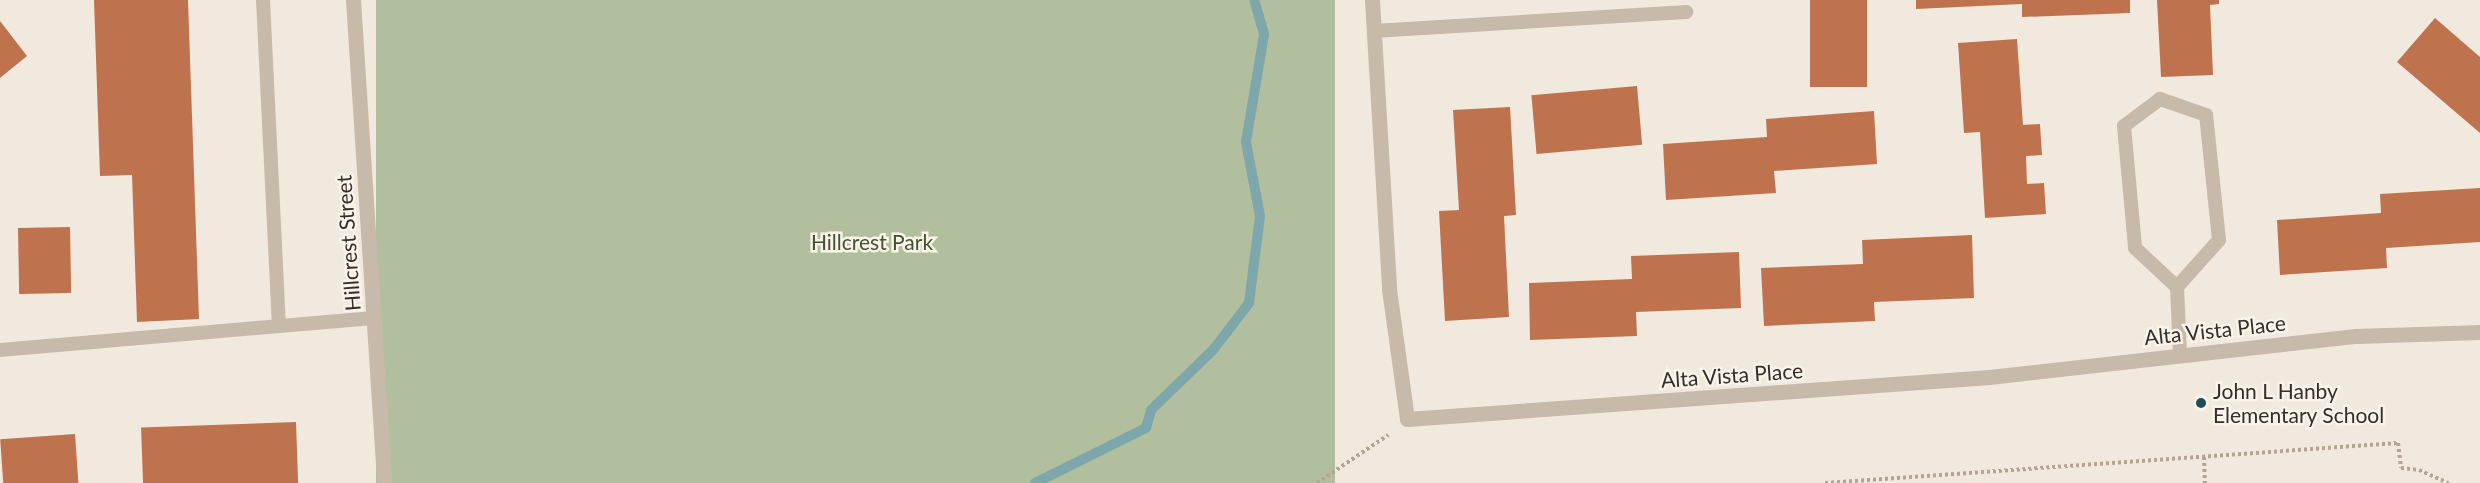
<!DOCTYPE html>
<html>
<head>
<meta charset="utf-8">
<style>
  body { margin:0 }
  #map { position:relative; width:2480px; height:483px; overflow:hidden; background:#f1e9dd; font-family:Lato,sans-serif }
  div>[style] { position:absolute }
  .green>* { inset:0; background:#b2bf9e; transform-origin:0 0 }
  .stream>* { height:10px; margin:-5px; padding:0 5px; transform-origin:5px; border-radius:5px; background:#7ea7ac }
  .building>* { inset:0; background:#bf724e; transform-origin:0 0 }
  .path>* { height:4px; margin-top:-2px; transform-origin:0; background:repeating-linear-gradient(90deg,#b4a494 0 3px,transparent 0 6px) }
  .service>* { height:14px; margin:-7px; padding:0 7px; transform-origin:7px; border-radius:7px; background:#c8baaa }
  .minor>* { height:15px; margin:-7.5px; padding:0 7.5px; transform-origin:7.5px; border-radius:7.5px; background:#c8baaa }
  .tertiary>* { height:15px; margin:-7.5px; padding:0 7.5px; transform-origin:7.5px; border-radius:7.5px; background:#c8baaa }
  .dots>* { width:16px; height:16px; translate:-50% -50%; box-sizing:border-box; border:3px solid #f9f3ea; border-radius:50% }
  span { translate:-50% -50%; white-space:nowrap; text-align:center; line-height:1.15; -webkit-text-stroke:5px #f9f3ea; paint-order:stroke }
  .park-label { font-size:21px; color:#43532e }
  .street-label { font-size:21px; color:#362e29 }
  .poi-label { font-size:21px; color:#362e29 }
  .left { translate:0 -50%; text-align:left }
</style>
</head>
<body>
<div id="map">
  <div class="green">
    <div style="left:376px;top:0;width:959px;height:484px"></div>
  </div>
  <div class="stream">
    <div style="left:1035px;top:483px;width:124px;rotate:-26.4deg"></div>
    <div style="left:1146px;top:428px;width:19px;rotate:-74deg"></div>
    <div style="left:1151px;top:410px;width:86px;rotate:-44.1deg"></div>
    <div style="left:1213px;top:350px;width:59px;rotate:-52.5deg"></div>
    <div style="left:1249px;top:303px;width:88px;rotate:-82.8deg"></div>
    <div style="left:1260px;top:216px;width:75px;rotate:-100.7deg"></div>
    <div style="left:1246px;top:142px;width:109px;rotate:-80.5deg"></div>
    <div style="left:1264px;top:34px;width:35px;rotate:-106deg"></div>
  </div>
  <div class="building">
    <div style="clip-path:polygon(94px 0,188px 0,199px 319px,137px 322px,132px 175px,100px 176px)"></div>
    <div style="left:1810px;top:0;width:57px;height:87px"></div>
    <div style="clip-path:polygon(1916px 0,2130px 0,2130px 13px,2022px 17px,2022px 4px,1916px 9px)"></div>
    <div style="clip-path:polygon(2157px 0,2219px 0,2219px 4px,2210px 5px,2213px 75px,2161px 77px)"></div>
    <div style="clip-path:polygon(2435px 18px,2480px 57px,2480px 133px,2397px 62px)"></div>
    <div style="clip-path:polygon(0 21px,27px 56px,0 78px)"></div>
    <div style="clip-path:polygon(2017px 39px,2023px 125px,2040px 124px,2042px 155px,2026px 156px,2027px 184px,2044px 183px,2046px 214px,1985px 218px,1980px 132px,1964px 133px,1958px 43px)"></div>
    <div style="left:1637px;top:86px;width:59px;height:106px;rotate:85deg"></div>
    <div style="clip-path:polygon(1510px 107px,1516px 215px,1504px 216px,1509px 317px,1445px 321px,1439px 211px,1459px 210px,1453px 110px)"></div>
    <div style="clip-path:polygon(1874px 111px,1877px 164px,1774px 171px,1776px 193px,1666px 200px,1663px 144px,1767px 137px,1766px 119px)"></div>
    <div style="clip-path:polygon(2480px 188px,2480px 242px,2386px 248px,2387px 268px,2280px 275px,2277px 220px,2381px 213px,2380px 194px)"></div>
    <div style="left:70px;top:227px;width:66px;height:52px;rotate:89deg"></div>
    <div style="clip-path:polygon(1972px 235px,1974px 298px,1874px 302px,1875px 321px,1764px 326px,1761px 268px,1863px 264px,1862px 240px)"></div>
    <div style="clip-path:polygon(1739px 252px,1741px 308px,1636px 312px,1637px 336px,1530px 340px,1529px 283px,1632px 279px,1631px 256px)"></div>
    <div style="left:296px;top:422px;width:61px;height:155px;rotate:88deg"></div>
    <div style="left:75px;top:434px;width:49px;height:75px;rotate:86deg"></div>
  </div>
  <div class="path">
    <div style="left:2204px;top:457px;width:26px;rotate:88deg"></div>
    <div style="left:1317px;top:483px;width:86px;rotate:-34.1deg"></div>
    <div style="left:1825px;top:483px;width:574px;rotate:-3.99deg"></div>
    <div style="left:2398px;top:443px;width:25px;rotate:83deg"></div>
    <div style="left:2401px;top:468px;width:18px;rotate:6deg"></div>
    <div style="left:2419px;top:470px;width:32px;rotate:24deg"></div>
  </div>
  <div class="service">
    <div style="left:263px;top:0;width:326px;rotate:87.2deg"></div>
    <div style="left:1374px;top:31px;width:313px;rotate:-3.5deg"></div>
    <div style="left:2177px;top:287px;width:63px;rotate:-48.2deg"></div>
    <div style="left:2219px;top:240px;width:126px;rotate:-95.9deg"></div>
    <div style="left:2206px;top:115px;width:49px;rotate:-160.8deg"></div>
    <div style="left:2160px;top:99px;width:45px;rotate:143.1deg"></div>
    <div style="left:2124px;top:126px;width:122px;rotate:84.8deg"></div>
    <div style="left:2135px;top:248px;width:57px;rotate:42.9deg"></div>
    <div style="left:2177px;top:287px;width:68px;rotate:87.5deg"></div>
    <div style="left:0;top:350px;width:375px;rotate:-4.9deg"></div>
  </div>
  <div class="minor">
    <div style="left:1372px;top:0;width:289px;rotate:86.6deg"></div>
    <div style="left:1389px;top:289px;width:131px;rotate:82.1deg"></div>
    <div style="left:1407px;top:419px;width:584px;rotate:-4.13deg"></div>
    <div style="left:1989px;top:377px;width:369px;rotate:-6.4deg"></div>
    <div style="left:2356px;top:336px;width:124px;rotate:-1.8deg"></div>
  </div>
  <div class="tertiary">
    <div style="left:353px;top:0;width:484px;rotate:86.3deg"></div>
  </div>
  <div class="dots">
    <div style="left:2201px;top:403px;background:#214e55"></div>
  </div>
  <div class="park-label">
    <span style="left:872px;top:242px">Hillcrest Park</span>
  </div>
  <div class="street-label">
    <span style="left:348px;top:243px;rotate:-94deg">Hillcrest Street</span>
    <span style="left:2215px;top:330px;rotate:-6deg">Alta Vista Place</span>
    <span style="left:1732px;top:375px;rotate:-4deg">Alta Vista Place</span>
  </div>
  <div class="poi-label">
    <span class="left" style="left:2213px;top:403px">John L Hanby<br>Elementary School</span>
  </div>
</div>
</body>
</html>
